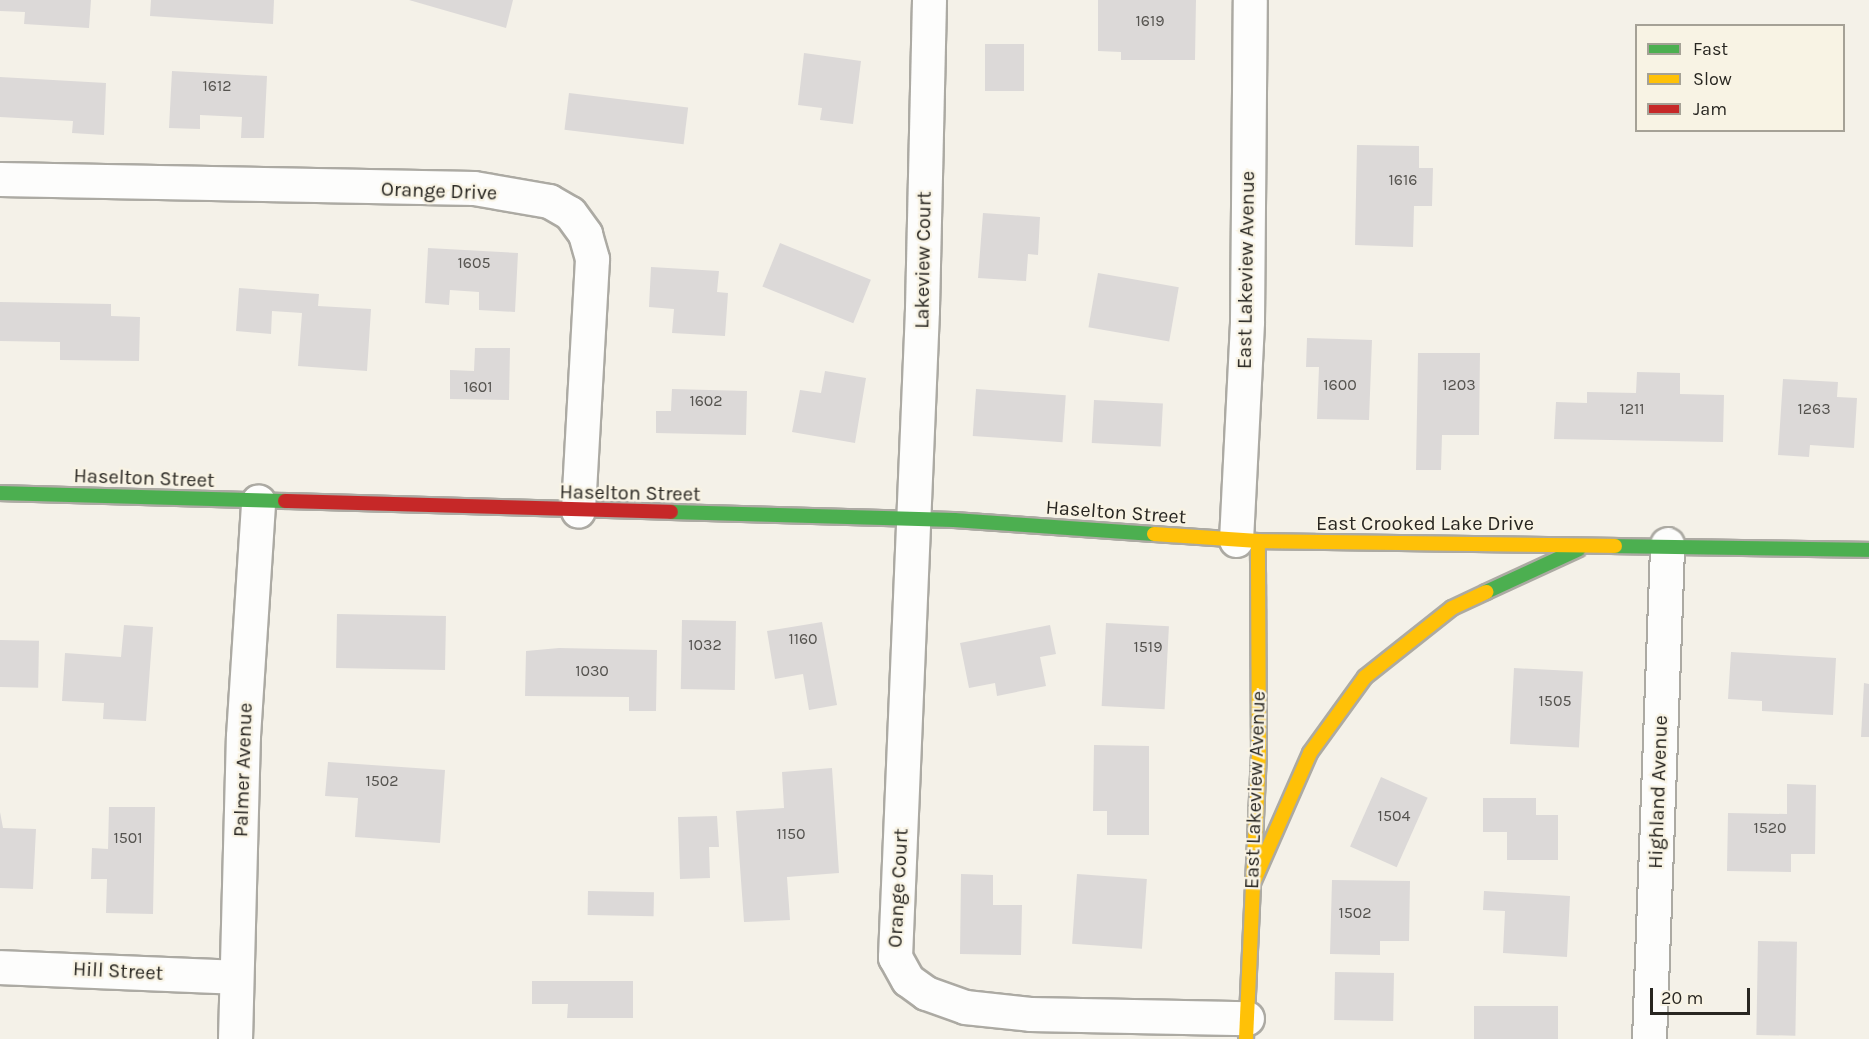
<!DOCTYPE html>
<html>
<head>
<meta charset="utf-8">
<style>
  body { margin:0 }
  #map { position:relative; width:1869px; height:1039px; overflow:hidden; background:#f4f1e8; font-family:Karla,sans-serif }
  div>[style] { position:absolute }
  .building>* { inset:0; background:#dcd9d8; transform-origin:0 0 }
  .roads { filter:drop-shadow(2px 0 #acaaa3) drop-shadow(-2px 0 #acaaa3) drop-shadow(0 2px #acaaa3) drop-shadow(0 -2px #acaaa3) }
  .street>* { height:33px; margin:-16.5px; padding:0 16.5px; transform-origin:16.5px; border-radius:16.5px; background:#fdfdfc }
  .fast>* { height:14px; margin:-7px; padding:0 7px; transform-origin:7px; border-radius:7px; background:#4caf50 }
  .slow>* { height:14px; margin:-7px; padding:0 7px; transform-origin:7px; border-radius:7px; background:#ffc107 }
  .jam>* { height:14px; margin:-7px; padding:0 7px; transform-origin:7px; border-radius:7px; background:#c62828 }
  span { translate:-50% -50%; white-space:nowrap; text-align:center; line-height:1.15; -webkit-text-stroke:4.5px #f8f3e4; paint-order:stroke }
  .number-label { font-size:16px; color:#55534f }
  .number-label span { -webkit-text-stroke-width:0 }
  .street-label { font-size:20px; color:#282621 }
  .legend { position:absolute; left:1635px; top:24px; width:210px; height:108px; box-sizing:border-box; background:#f8f3e4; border:2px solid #a5a196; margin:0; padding:8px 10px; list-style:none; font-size:18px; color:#282621 }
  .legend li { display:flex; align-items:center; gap:12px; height:30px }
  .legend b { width:30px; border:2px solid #a5a196 }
  .scale { position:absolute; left:1650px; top:988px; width:100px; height:27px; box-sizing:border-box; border:3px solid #282621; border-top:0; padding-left:8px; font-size:18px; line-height:21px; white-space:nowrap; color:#282621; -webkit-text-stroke:4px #f8f3e4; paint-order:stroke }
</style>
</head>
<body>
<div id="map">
  <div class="building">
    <div style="clip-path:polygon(0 0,91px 0,89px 28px,24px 24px,25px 12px,0 11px)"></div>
    <div style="clip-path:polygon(151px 0,274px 0,273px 24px,150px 16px)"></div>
    <div style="clip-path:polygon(409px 0,513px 0,506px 28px)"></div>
    <div style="clip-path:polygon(1098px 0,1196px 0,1195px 60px,1121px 60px,1121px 52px,1098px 51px)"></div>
    <div style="left:985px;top:44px;width:39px;height:47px"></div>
    <div style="clip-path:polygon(804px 53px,861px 61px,853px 124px,820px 120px,822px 108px,798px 105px)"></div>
    <div style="clip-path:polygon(172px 71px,267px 76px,264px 138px,241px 138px,242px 117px,200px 115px,200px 129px,169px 128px)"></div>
    <div style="clip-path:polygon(0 77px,106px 83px,104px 135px,72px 133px,73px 121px,0 117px)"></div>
    <div style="left:569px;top:93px;width:120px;height:37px;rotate:7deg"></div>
    <div style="clip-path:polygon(1357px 145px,1419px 146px,1419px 168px,1433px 168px,1432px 206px,1414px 206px,1413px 247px,1355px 245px)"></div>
    <div style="clip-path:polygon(983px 213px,1040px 217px,1038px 255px,1028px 254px,1026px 281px,978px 278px)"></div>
    <div style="left:780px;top:243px;width:98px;height:47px;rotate:22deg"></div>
    <div style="clip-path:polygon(428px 248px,518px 253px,515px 312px,479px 310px,479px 292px,450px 290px,449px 305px,425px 303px)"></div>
    <div style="clip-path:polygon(651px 267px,719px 271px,717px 292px,728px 293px,725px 336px,672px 333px,674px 309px,649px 307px)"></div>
    <div style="left:1098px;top:273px;width:82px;height:55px;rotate:10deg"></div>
    <div style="clip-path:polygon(239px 288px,319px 294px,318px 306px,371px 309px,367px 371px,298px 366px,302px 313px,272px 311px,271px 334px,236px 331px)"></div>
    <div style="clip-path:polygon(0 302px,111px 304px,111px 316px,140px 317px,139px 361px,60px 360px,60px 342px,0 341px)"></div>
    <div style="clip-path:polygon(1307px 338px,1372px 340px,1369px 420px,1317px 419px,1319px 367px,1306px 367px)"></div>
    <div style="clip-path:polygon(475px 348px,510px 348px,509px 400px,450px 399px,450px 370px,474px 371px)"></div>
    <div style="clip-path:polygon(1418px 353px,1480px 353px,1479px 435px,1442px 435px,1441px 470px,1416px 470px)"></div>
    <div style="clip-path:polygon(825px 371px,866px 378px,855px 443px,792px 432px,800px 390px,821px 393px)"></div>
    <div style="clip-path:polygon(1637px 372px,1680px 373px,1680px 394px,1724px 395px,1723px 442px,1554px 439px,1556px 402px,1587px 403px,1587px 392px,1636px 393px)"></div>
    <div style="clip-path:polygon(1783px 379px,1838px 382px,1837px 397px,1857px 398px,1854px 448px,1810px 445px,1809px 457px,1778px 455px)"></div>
    <div style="clip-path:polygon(672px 389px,747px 391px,746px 435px,656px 433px,656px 411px,671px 411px)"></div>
    <div style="left:976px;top:389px;width:90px;height:47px;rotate:4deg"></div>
    <div style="left:1094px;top:400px;width:69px;height:43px;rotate:3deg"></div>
    <div style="left:337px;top:614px;width:109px;height:54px;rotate:1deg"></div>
    <div style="left:682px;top:620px;width:54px;height:69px;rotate:1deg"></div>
    <div style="clip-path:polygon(822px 622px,837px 705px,809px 710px,803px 674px,775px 679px,767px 631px)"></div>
    <div style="left:1106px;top:623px;width:63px;height:83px;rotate:3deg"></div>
    <div style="clip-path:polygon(124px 625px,153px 627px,146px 721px,103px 719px,104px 703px,62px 701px,65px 653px,121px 657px)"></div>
    <div style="clip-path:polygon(1050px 625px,1056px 654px,1040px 657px,1046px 686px,997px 696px,995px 683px,969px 688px,960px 643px)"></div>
    <div style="left:0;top:640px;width:39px;height:47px;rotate:1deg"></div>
    <div style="clip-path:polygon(559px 648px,657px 650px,656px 711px,629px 711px,629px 697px,525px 696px,526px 651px)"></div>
    <div style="clip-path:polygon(1731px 652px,1836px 658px,1833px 715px,1762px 711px,1762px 701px,1728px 699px)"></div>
    <div style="left:1514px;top:668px;width:69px;height:76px;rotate:3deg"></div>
    <div style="clip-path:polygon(1864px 683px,1869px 684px,1869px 737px,1861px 737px)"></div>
    <div style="clip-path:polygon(1094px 745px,1149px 746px,1149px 835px,1107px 835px,1107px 811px,1093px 811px)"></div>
    <div style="clip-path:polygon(328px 762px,445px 770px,440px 843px,355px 837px,358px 798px,325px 796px)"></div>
    <div style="clip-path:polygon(832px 768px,839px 873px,787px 877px,790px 920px,744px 922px,736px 811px,784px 808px,782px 772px)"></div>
    <div style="left:1381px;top:777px;width:51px;height:76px;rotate:24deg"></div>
    <div style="clip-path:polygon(1787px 784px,1816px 785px,1815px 854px,1791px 854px,1791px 872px,1727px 871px,1728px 813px,1787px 814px)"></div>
    <div style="clip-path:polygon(1483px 798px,1536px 798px,1536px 815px,1558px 815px,1558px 860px,1507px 860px,1507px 832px,1483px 832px)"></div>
    <div style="clip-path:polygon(109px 807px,155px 807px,153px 914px,106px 913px,107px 879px,91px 879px,92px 848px,108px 849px)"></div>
    <div style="clip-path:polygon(0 812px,3px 828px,36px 829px,33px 889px,0 888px)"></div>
    <div style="clip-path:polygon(717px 816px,719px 847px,709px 847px,710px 878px,680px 879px,678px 817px)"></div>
    <div style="clip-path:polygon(961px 874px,993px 875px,993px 905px,1022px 905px,1021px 955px,960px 954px)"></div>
    <div style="left:1077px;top:874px;width:70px;height:70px;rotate:4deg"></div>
    <div style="clip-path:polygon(1332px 880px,1410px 881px,1409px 941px,1380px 941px,1380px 955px,1330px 954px)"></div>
    <div style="left:588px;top:891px;width:66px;height:24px;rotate:1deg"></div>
    <div style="clip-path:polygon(1484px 891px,1570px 896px,1567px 957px,1503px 953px,1505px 911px,1483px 910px)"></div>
    <div style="left:1758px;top:941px;width:39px;height:94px;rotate:1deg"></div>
    <div style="left:1335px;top:972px;width:59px;height:48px;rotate:1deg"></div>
    <div style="clip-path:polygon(532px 981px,633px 981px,633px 1018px,567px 1018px,568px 1004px,532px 1004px)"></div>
    <div style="left:1474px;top:1006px;width:84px;height:33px"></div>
  </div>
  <div class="roads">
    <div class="street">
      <div style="left:929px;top:0;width:310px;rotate:91.3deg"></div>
      <div style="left:922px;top:310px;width:648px;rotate:92.39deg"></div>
      <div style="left:895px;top:957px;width:26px;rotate:61deg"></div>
      <div style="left:908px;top:980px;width:22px;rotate:36deg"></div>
      <div style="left:926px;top:993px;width:41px;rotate:19.7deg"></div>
      <div style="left:965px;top:1007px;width:65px;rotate:6.1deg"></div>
      <div style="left:1030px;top:1014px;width:217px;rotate:1.1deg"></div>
      <div style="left:0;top:179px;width:474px;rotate:1.1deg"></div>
      <div style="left:474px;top:188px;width:76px;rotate:9.8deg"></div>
      <div style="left:549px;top:201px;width:24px;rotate:30deg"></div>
      <div style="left:570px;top:213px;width:26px;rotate:54deg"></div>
      <div style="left:585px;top:234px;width:26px;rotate:74deg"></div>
      <div style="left:592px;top:259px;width:252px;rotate:93.2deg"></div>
      <div style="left:1236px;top:540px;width:219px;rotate:-87.1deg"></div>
      <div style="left:1247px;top:321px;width:321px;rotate:-89.5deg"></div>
      <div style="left:0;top:967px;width:236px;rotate:2.4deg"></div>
      <div style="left:235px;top:1039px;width:303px;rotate:-88.5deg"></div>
      <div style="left:243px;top:736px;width:235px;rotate:-86.3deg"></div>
      <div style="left:1649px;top:1039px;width:495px;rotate:-87.9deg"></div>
    </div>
    <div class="fast">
      <div style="left:0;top:493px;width:285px;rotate:1.6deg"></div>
      <div style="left:671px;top:512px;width:283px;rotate:1.6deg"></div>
      <div style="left:954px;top:520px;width:200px;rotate:4deg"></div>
      <div style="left:1615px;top:546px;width:254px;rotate:0.9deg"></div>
      <div style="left:1486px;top:592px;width:102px;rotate:-24.8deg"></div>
    </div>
    <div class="slow">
      <div style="left:1154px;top:534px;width:104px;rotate:3.9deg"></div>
      <div style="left:1258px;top:541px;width:357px;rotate:0.8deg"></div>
      <div style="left:1253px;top:883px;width:142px;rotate:-66.3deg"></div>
      <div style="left:1310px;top:753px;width:94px;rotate:-54.1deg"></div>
      <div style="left:1365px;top:677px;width:111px;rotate:-38.4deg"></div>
      <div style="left:1452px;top:608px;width:38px;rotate:-25deg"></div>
      <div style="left:1246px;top:1039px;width:282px;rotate:-87.4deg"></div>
      <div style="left:1259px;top:757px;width:216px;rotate:-90.3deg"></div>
    </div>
    <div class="jam">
      <div style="left:285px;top:501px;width:386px;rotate:1.6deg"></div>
    </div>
  </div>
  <div class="number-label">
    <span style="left:1150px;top:21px">1619</span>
    <span style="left:217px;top:86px">1612</span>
    <span style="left:1403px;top:180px">1616</span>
    <span style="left:474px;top:263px">1605</span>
    <span style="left:1340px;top:385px">1600</span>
    <span style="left:1459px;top:385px">1203</span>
    <span style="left:478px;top:387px">1601</span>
    <span style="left:706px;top:401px">1602</span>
    <span style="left:1632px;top:409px">1211</span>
    <span style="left:1814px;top:409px">1263</span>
    <span style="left:803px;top:639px">1160</span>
    <span style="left:705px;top:645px">1032</span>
    <span style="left:1148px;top:647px">1519</span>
    <span style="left:592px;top:671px">1030</span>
    <span style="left:1555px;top:701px">1505</span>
    <span style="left:382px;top:781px">1502</span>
    <span style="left:1394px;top:816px">1504</span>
    <span style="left:1770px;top:828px">1520</span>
    <span style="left:791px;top:834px">1150</span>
    <span style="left:128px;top:838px">1501</span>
    <span style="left:1355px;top:913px">1502</span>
  </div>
  <div class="street-label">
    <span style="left:439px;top:191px;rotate:2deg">Orange Drive</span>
    <span style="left:923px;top:260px;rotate:-89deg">Lakeview Court</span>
    <span style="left:1246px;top:270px;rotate:-89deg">East Lakeview Avenue</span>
    <span style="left:144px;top:478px;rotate:2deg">Haselton Street</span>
    <span style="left:630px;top:493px;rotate:1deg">Haselton Street</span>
    <span style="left:1116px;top:512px;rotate:4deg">Haselton Street</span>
    <span style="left:1425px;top:523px">East Crooked Lake Drive</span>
    <span style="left:243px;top:770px;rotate:-88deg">Palmer Avenue</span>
    <span style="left:1255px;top:790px;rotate:-88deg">East Lakeview Avenue</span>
    <span style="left:1658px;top:792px;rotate:-88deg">Highland Avenue</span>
    <span style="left:898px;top:888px;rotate:-87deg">Orange Court</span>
    <span style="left:118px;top:971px;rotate:3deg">Hill Street</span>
  </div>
  <ul class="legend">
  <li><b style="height:8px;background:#4caf50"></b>Fast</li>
  <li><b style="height:8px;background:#ffc107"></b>Slow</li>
  <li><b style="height:8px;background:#c62828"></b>Jam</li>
  </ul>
  <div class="scale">20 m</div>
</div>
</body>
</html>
